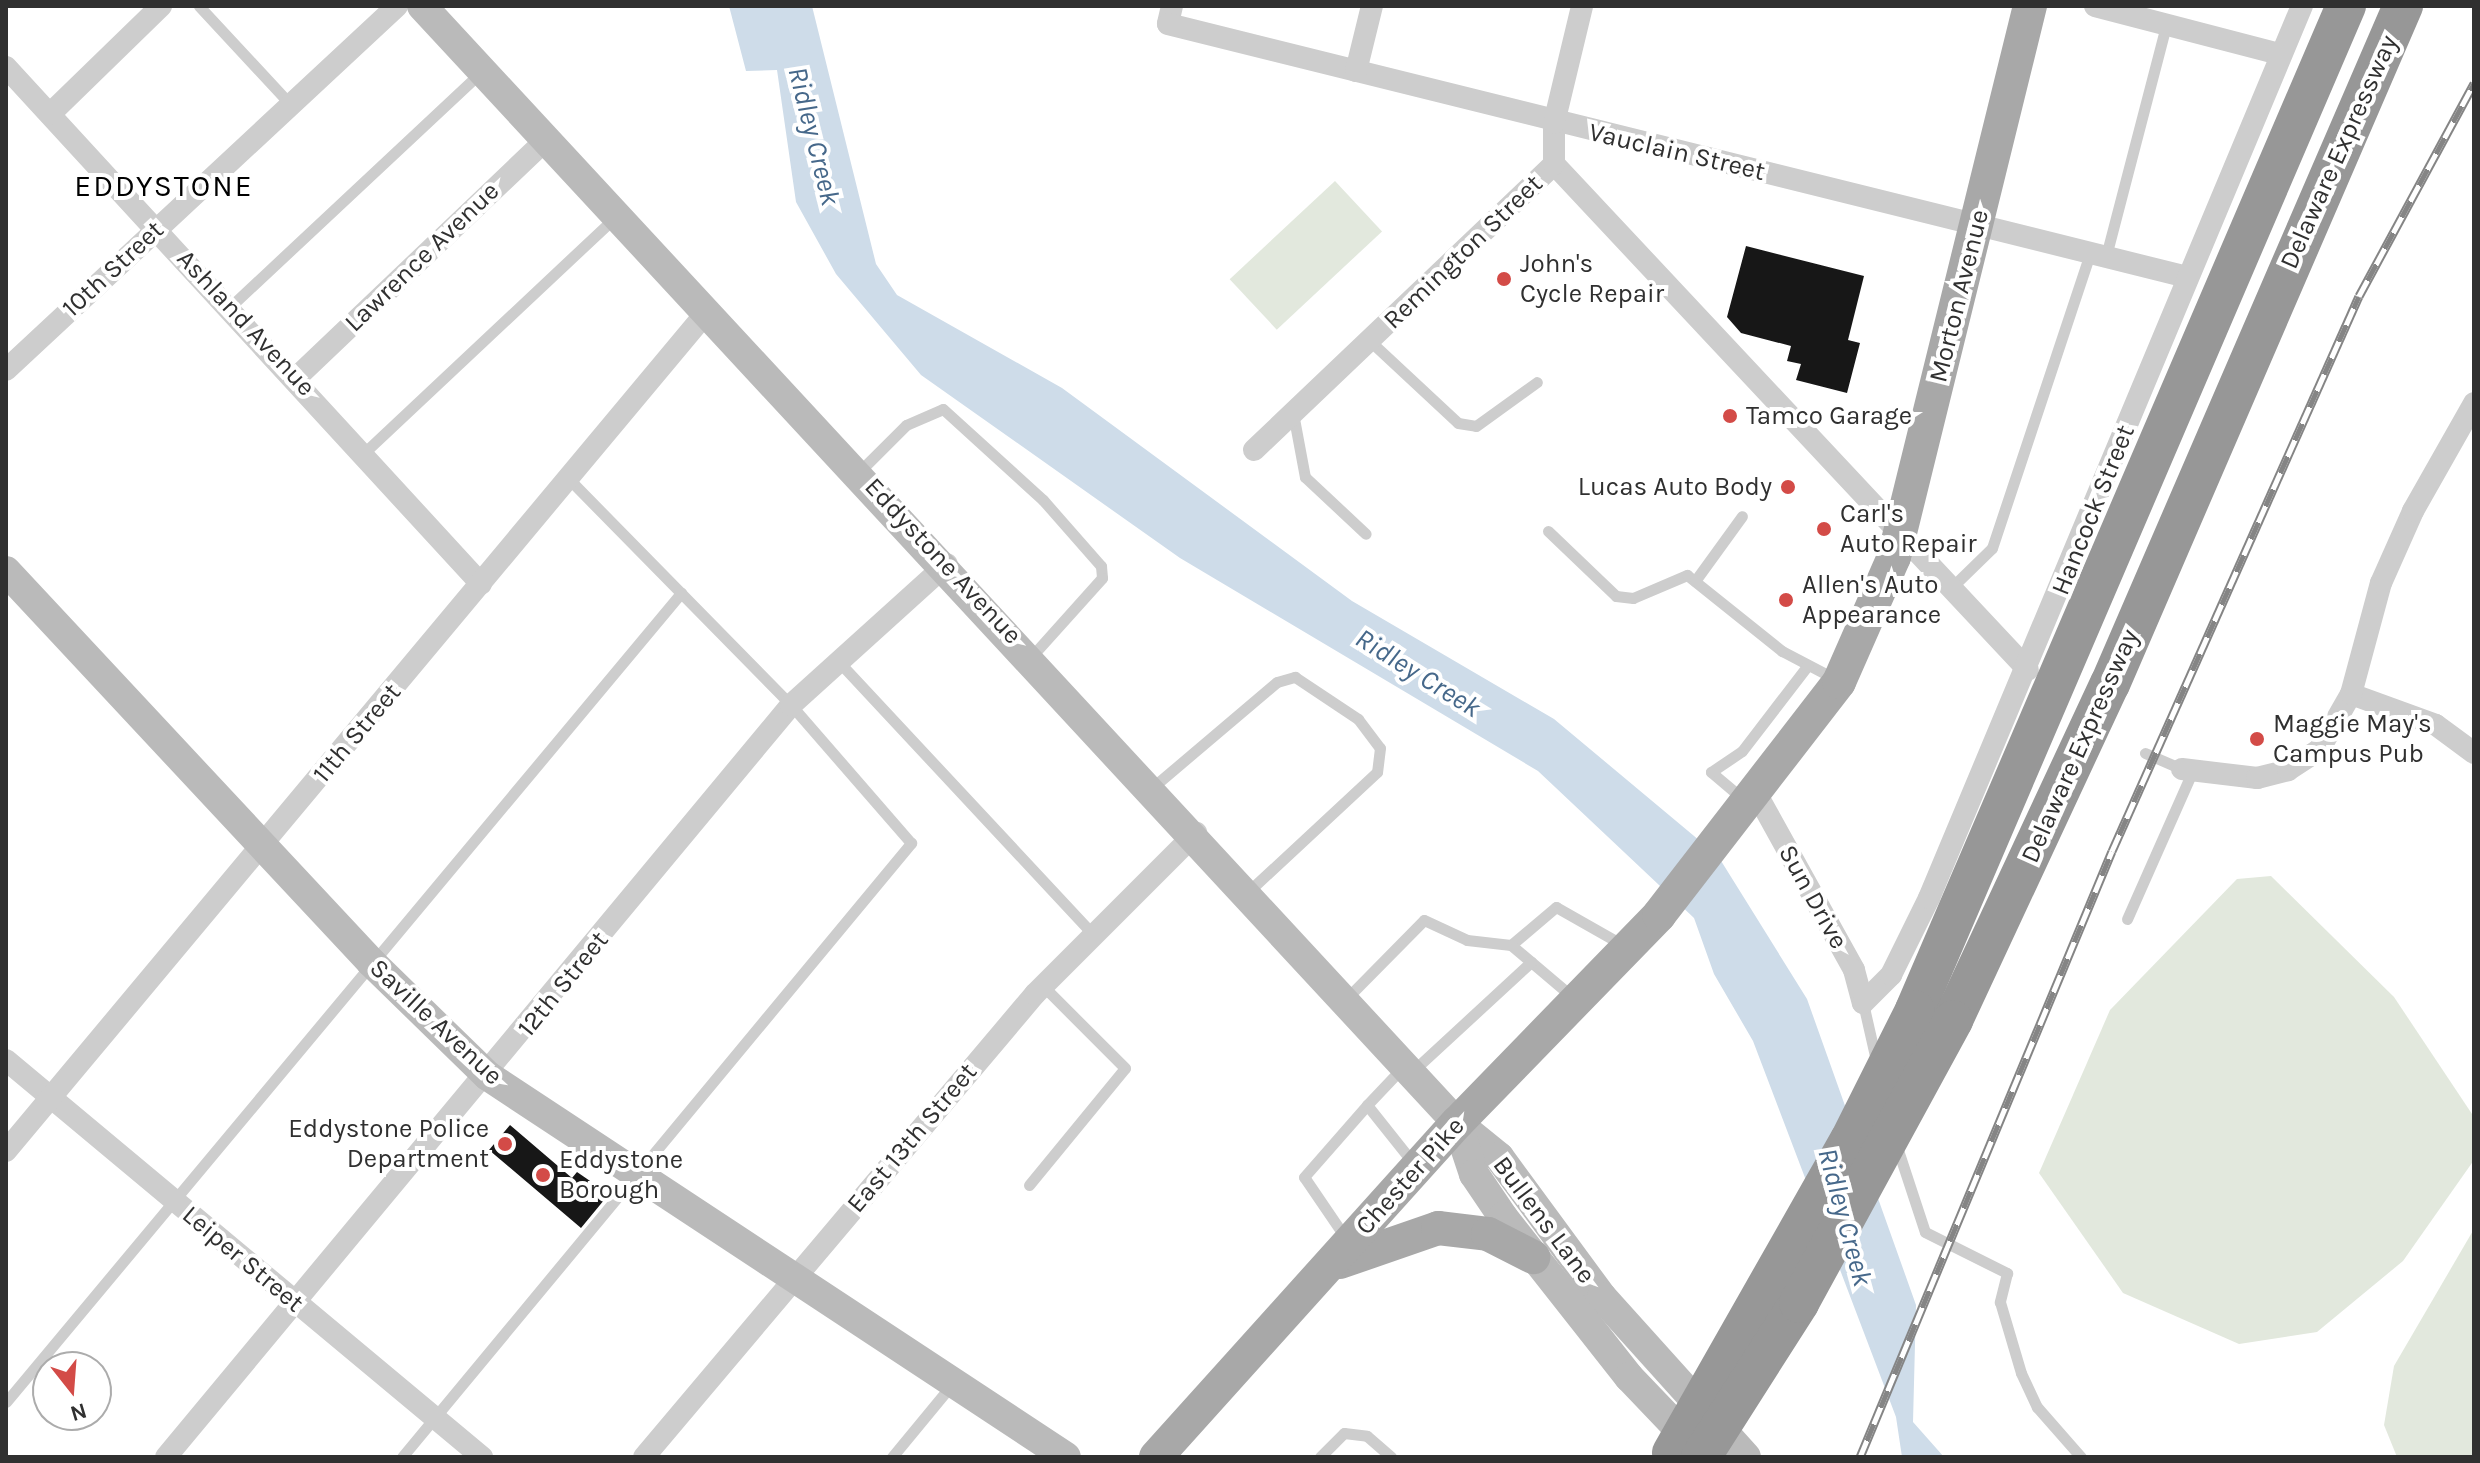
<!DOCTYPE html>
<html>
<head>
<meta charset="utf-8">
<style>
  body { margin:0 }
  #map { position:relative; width:2480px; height:1463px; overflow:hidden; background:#fff; font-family:Karla,sans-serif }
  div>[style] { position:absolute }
  .green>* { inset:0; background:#e2e8dd; transform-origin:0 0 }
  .water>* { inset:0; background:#cedce9 }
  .building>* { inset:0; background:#171717 }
  .lane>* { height:11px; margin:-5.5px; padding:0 5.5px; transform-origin:5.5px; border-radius:5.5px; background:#cdcdcd }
  .street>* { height:22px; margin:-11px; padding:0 11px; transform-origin:11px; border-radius:11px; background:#cdcdcd }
  .secondary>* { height:30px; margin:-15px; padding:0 15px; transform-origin:15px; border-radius:15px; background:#bababa }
  .primary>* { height:34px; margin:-17px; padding:0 17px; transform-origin:17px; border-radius:17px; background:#a8a8a8 }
  .highway>* { height:40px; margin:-20px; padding:0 20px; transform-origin:20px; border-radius:20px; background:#979797 }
  .rail>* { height:9px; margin-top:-4.5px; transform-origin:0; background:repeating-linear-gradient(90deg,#fff 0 18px,#858585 0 36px); box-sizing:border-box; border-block:2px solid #858585 }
  .highway-bridge>* { height:40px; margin:-20px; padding:0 20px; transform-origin:20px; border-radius:20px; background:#979797 }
  .dots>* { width:22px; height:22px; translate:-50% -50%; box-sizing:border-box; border:4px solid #fff; border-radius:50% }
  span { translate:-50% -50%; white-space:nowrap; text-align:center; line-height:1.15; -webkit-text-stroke:8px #fff; paint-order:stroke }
  .street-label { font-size:26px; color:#303030 }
  .poi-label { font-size:26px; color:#303030 }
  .left { translate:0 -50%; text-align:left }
  .right { translate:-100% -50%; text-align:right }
  .water-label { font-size:28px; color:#46688a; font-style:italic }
  .quarter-label { font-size:30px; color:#000; letter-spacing:2px }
  .frame { position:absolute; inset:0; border:8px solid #303030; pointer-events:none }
  .north { position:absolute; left:32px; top:1351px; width:80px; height:80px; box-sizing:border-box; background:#fff; border:2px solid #acacac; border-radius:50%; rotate:163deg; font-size:22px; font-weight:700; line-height:32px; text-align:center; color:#303030 }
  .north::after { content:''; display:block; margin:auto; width:28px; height:36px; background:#d34b47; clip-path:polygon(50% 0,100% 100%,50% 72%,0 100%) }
</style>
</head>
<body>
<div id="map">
  <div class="green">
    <div style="left:1335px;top:181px;width:69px;height:144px;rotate:47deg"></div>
    <div style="clip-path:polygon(2271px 876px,2394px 997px,2474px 1117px,2474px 1160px,2403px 1261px,2317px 1332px,2239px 1344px,2123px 1293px,2039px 1173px,2110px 1010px,2237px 879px)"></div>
    <div style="clip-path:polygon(2474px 1229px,2474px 1457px,2397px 1457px,2384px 1425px,2394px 1366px)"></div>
  </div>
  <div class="water">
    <div style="clip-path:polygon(729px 6px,812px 6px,876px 264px,897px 295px,1062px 388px,1352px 601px,1554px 719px,1718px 856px,1807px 999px,1916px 1305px,1913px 1422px,1944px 1457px,1902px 1457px,1896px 1417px,1753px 1041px,1714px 974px,1694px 918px,1538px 771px,1180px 558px,921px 375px,836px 274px,796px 202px,777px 70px,746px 71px)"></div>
  </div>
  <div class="building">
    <div style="clip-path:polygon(1746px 246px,1864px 276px,1848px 340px,1860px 343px,1847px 393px,1796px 380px,1801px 364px,1787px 361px,1791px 346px,1741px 333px,1727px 317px)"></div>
    <div style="clip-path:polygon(510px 1125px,572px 1178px,577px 1172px,609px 1194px,581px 1228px,489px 1150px)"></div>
  </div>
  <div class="lane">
    <div style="left:199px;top:6px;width:134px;rotate:47.1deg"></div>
    <div style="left:2106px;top:256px;width:239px;rotate:-75.4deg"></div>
    <div style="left:231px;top:306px;width:344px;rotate:-43.1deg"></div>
    <div style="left:1370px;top:341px;width:120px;rotate:43deg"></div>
    <div style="left:1458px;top:423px;width:18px;rotate:9deg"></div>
    <div style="left:1476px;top:426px;width:75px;rotate:-35.8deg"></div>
    <div style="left:1293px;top:413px;width:65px;rotate:79.4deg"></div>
    <div style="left:1305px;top:477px;width:83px;rotate:43.1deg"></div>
    <div style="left:365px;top:452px;width:342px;rotate:-43.2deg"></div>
    <div style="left:860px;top:471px;width:65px;rotate:-45deg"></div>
    <div style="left:906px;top:425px;width:40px;rotate:-23.4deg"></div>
    <div style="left:943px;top:409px;width:135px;rotate:42.3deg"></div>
    <div style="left:1043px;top:500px;width:88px;rotate:48.7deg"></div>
    <div style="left:1101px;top:566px;width:12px;rotate:85deg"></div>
    <div style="left:1102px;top:578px;width:105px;rotate:131.9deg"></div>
    <div style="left:1548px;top:531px;width:94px;rotate:43.7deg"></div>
    <div style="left:1616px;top:596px;width:17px;rotate:7deg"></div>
    <div style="left:1633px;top:598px;width:59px;rotate:-23.1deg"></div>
    <div style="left:1687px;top:575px;width:122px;rotate:38.7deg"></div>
    <div style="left:1782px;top:651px;width:60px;rotate:27.8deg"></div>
    <div style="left:1695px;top:581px;width:80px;rotate:-54.1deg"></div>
    <div style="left:1951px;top:588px;width:57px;rotate:-44.3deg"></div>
    <div style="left:1992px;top:548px;width:311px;rotate:-71.6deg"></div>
    <div style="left:839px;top:662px;width:374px;rotate:47deg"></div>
    <div style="left:2145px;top:753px;width:40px;rotate:23.4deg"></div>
    <div style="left:1153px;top:787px;width:162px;rotate:-40.3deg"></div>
    <div style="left:1277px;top:682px;width:19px;rotate:-16deg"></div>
    <div style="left:1295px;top:677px;width:76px;rotate:33.7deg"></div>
    <div style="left:1358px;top:719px;width:36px;rotate:53deg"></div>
    <div style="left:1380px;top:748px;width:24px;rotate:97deg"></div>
    <div style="left:1377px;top:772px;width:175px;rotate:137.1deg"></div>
    <div style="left:1743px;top:799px;width:42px;rotate:-139.8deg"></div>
    <div style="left:1711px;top:772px;width:37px;rotate:-34deg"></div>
    <div style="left:1742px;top:751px;width:108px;rotate:-52.5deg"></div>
    <div style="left:2127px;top:919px;width:161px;rotate:-66.1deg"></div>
    <div style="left:1511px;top:945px;width:59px;rotate:-40.2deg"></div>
    <div style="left:1556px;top:907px;width:77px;rotate:29.6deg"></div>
    <div style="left:1348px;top:997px;width:108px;rotate:-45.4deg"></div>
    <div style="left:1424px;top:920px;width:47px;rotate:24.9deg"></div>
    <div style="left:1467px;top:940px;width:44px;rotate:6.5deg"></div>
    <div style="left:1511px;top:945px;width:84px;rotate:40.2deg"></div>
    <div style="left:1863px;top:1003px;width:58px;rotate:77.2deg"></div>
    <div style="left:1415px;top:1069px;width:158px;rotate:-42.7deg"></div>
    <div style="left:1367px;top:1105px;width:51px;rotate:-46.6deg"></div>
    <div style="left:1897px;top:1147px;width:89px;rotate:71.8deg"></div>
    <div style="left:1925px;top:1232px;width:92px;rotate:26.6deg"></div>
    <div style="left:2007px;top:1273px;width:30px;rotate:104deg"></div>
    <div style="left:2000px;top:1302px;width:74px;rotate:73.5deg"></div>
    <div style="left:2021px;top:1373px;width:38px;rotate:65deg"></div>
    <div style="left:2037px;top:1407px;width:67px;rotate:48.7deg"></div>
    <div style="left:1029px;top:1185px;width:151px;rotate:-50.6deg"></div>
    <div style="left:1125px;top:1068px;width:116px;rotate:-135deg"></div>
    <div style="left:1347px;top:1240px;width:76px;rotate:-124.3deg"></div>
    <div style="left:1304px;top:1177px;width:96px;rotate:-48.8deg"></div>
    <div style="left:1367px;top:1105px;width:75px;rotate:51.5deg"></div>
    <div style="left:6px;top:1402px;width:1054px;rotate:-50.16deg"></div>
    <div style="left:402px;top:1457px;width:798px;rotate:-50.34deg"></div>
    <div style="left:911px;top:843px;width:183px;rotate:-131deg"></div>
    <div style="left:791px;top:705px;width:318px;rotate:-134.5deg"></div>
    <div style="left:892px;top:1457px;width:96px;rotate:-50.5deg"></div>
    <div style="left:1320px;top:1457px;width:34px;rotate:-45deg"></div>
    <div style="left:1344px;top:1433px;width:23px;rotate:7deg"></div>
    <div style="left:1367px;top:1436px;width:32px;rotate:41deg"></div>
  </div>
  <div class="street">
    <div style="left:1172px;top:6px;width:18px;rotate:103deg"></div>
    <div style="left:1168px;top:24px;width:1050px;rotate:13.94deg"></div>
    <div style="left:2095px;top:6px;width:190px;rotate:14.6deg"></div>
    <div style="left:6px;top:67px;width:702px;rotate:47.42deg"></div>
    <div style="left:1356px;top:71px;width:67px;rotate:-76.2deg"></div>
    <div style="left:50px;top:114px;width:155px;rotate:-44.2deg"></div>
    <div style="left:1554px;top:164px;width:693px;rotate:46.87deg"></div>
    <div style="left:6px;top:370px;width:534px;rotate:-42.95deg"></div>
    <div style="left:298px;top:376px;width:344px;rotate:-43.6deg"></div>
    <div style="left:1254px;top:450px;width:414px;rotate:-43.6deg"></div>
    <div style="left:1554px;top:164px;width:41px;rotate:-90deg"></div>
    <div style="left:1554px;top:123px;width:120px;rotate:-76.5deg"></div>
    <div style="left:2351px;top:694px;width:90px;rotate:20deg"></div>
    <div style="left:2436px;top:725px;width:47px;rotate:36.4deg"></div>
    <div style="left:2182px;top:769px;width:76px;rotate:6.8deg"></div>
    <div style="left:2257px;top:778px;width:32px;rotate:-14deg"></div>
    <div style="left:2288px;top:770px;width:37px;rotate:-33deg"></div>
    <div style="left:2319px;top:750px;width:64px;rotate:-60.3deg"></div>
    <div style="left:2351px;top:694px;width:115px;rotate:-74.9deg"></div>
    <div style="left:2381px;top:583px;width:79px;rotate:-66deg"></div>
    <div style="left:2413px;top:511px;width:124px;rotate:-60.5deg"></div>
    <div style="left:1756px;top:793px;width:202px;rotate:61deg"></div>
    <div style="left:1854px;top:970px;width:34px;rotate:75deg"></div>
    <div style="left:1863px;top:1003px;width:40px;rotate:-45deg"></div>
    <div style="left:1891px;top:975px;width:86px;rotate:-63.7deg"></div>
    <div style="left:1929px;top:898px;width:967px;rotate:-67.31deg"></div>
    <div style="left:6px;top:1060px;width:620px;rotate:39.83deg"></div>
    <div style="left:6px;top:1151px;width:1092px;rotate:-50.13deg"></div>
    <div style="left:166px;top:1457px;width:978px;rotate:-50.27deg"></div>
    <div style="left:791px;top:705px;width:210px;rotate:-42.1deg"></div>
    <div style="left:644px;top:1457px;width:606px;rotate:-49.82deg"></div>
    <div style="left:1035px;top:994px;width:228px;rotate:-45deg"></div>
  </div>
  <div class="secondary">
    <div style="left:422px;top:6px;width:1523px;rotate:47.18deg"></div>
    <div style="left:1457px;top:1123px;width:54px;rotate:39deg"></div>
    <div style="left:1499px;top:1157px;width:174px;rotate:53.7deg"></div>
    <div style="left:1602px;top:1297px;width:215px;rotate:48deg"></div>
    <div style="left:6px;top:571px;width:535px;rotate:46.97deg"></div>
    <div style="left:371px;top:962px;width:163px;rotate:44.3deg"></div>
    <div style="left:488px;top:1076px;width:692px;rotate:33.39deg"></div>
    <div style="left:1457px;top:1123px;width:54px;rotate:71.6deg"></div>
    <div style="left:1474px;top:1174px;width:52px;rotate:56deg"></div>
    <div style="left:1503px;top:1217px;width:204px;rotate:51.8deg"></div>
    <div style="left:1629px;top:1377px;width:97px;rotate:46.3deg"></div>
  </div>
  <div class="primary">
    <div style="left:1340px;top:1262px;width:104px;rotate:-19.1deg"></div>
    <div style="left:1438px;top:1228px;width:50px;rotate:6.8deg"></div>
    <div style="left:1488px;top:1234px;width:51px;rotate:27.1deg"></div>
    <div style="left:1156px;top:1457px;width:450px;rotate:-48deg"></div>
    <div style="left:1457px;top:1123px;width:290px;rotate:-45.8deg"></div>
    <div style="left:1659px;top:915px;width:294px;rotate:-52.3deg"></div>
    <div style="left:1839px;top:682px;width:137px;rotate:-66.3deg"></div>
    <div style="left:1894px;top:557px;width:568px;rotate:-76.14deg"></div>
  </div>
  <div class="highway">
    <div style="left:1915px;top:1010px;width:1093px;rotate:-66.77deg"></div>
    <div style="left:1953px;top:1020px;width:371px;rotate:-65deg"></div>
    <div style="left:2110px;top:684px;width:739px;rotate:-66.63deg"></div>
  </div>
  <div class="rail">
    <div style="left:1860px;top:1457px;width:656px;rotate:-67.42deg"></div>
    <div style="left:2112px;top:851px;width:607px;rotate:-66.01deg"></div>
    <div style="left:2359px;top:296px;width:242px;rotate:-61.6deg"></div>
  </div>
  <div class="highway-bridge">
    <div style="left:1672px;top:1453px;width:360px;rotate:-60.4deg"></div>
    <div style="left:1850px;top:1140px;width:145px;rotate:-63.4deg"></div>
    <div style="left:1701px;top:1457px;width:183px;rotate:-57.5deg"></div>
    <div style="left:1799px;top:1303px;width:322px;rotate:-61.4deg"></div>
  </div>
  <div class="dots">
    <div style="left:1504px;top:279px;background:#d34b47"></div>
    <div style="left:1730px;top:416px;background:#d34b47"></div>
    <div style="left:1788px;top:487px;background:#d34b47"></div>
    <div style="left:1824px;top:529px;background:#d34b47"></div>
    <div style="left:1786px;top:600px;background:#d34b47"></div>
    <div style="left:2257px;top:739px;background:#d34b47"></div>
    <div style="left:505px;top:1144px;background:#d34b47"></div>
    <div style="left:543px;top:1175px;background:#d34b47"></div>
  </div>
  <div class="street-label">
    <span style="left:1677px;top:152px;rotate:13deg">Vauclain Street</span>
    <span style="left:2339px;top:152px;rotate:-66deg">Delaware Expressway</span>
    <span style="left:1463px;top:252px;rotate:-44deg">Remington Street</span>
    <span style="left:422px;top:257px;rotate:-44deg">Lawrence Avenue</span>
    <span style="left:113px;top:269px;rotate:-43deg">10th Street</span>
    <span style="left:1959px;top:296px;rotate:-76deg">Morton Avenue</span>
    <span style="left:246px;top:323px;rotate:47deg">Ashland Avenue</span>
    <span style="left:2093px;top:510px;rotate:-68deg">Hancock Street</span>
    <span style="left:943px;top:561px;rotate:47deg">Eddystone Avenue</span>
    <span style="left:357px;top:733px;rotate:-50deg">11th Street</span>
    <span style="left:2080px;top:746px;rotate:-66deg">Delaware Expressway</span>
    <span style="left:1813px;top:897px;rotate:61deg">Sun Drive</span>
    <span style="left:563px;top:984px;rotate:-51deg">12th Street</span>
    <span style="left:436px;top:1022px;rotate:43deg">Saville Avenue</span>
    <span style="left:912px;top:1138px;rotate:-50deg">East 13th Street</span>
    <span style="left:1410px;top:1176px;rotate:-48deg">Chester Pike</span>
    <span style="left:1544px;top:1220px;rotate:53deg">Bullens Lane</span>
    <span style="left:243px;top:1259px;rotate:40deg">Leiper Street</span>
  </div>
  <div class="poi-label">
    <span class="left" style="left:1520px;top:279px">John's<br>Cycle Repair</span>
    <span class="left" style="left:1746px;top:416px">Tamco Garage</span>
    <span class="right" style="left:1772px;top:487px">Lucas Auto Body</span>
    <span class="left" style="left:1840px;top:529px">Carl's<br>Auto Repair</span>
    <span class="left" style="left:1802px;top:600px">Allen's Auto<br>Appearance</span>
    <span class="left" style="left:2273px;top:739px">Maggie May's<br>Campus Pub</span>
    <span class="right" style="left:489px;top:1144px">Eddystone Police<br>Department</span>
    <span class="left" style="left:559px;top:1175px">Eddystone<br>Borough</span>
  </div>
  <div class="water-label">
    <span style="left:814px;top:136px;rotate:76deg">Ridley Creek</span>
    <span style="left:1418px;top:673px;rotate:32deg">Ridley Creek</span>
    <span style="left:1845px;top:1217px;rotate:75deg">Ridley Creek</span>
  </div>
  <div class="quarter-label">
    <span style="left:164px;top:186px">EDDYSTONE</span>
  </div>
  <div class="frame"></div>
  <div class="north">N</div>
</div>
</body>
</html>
